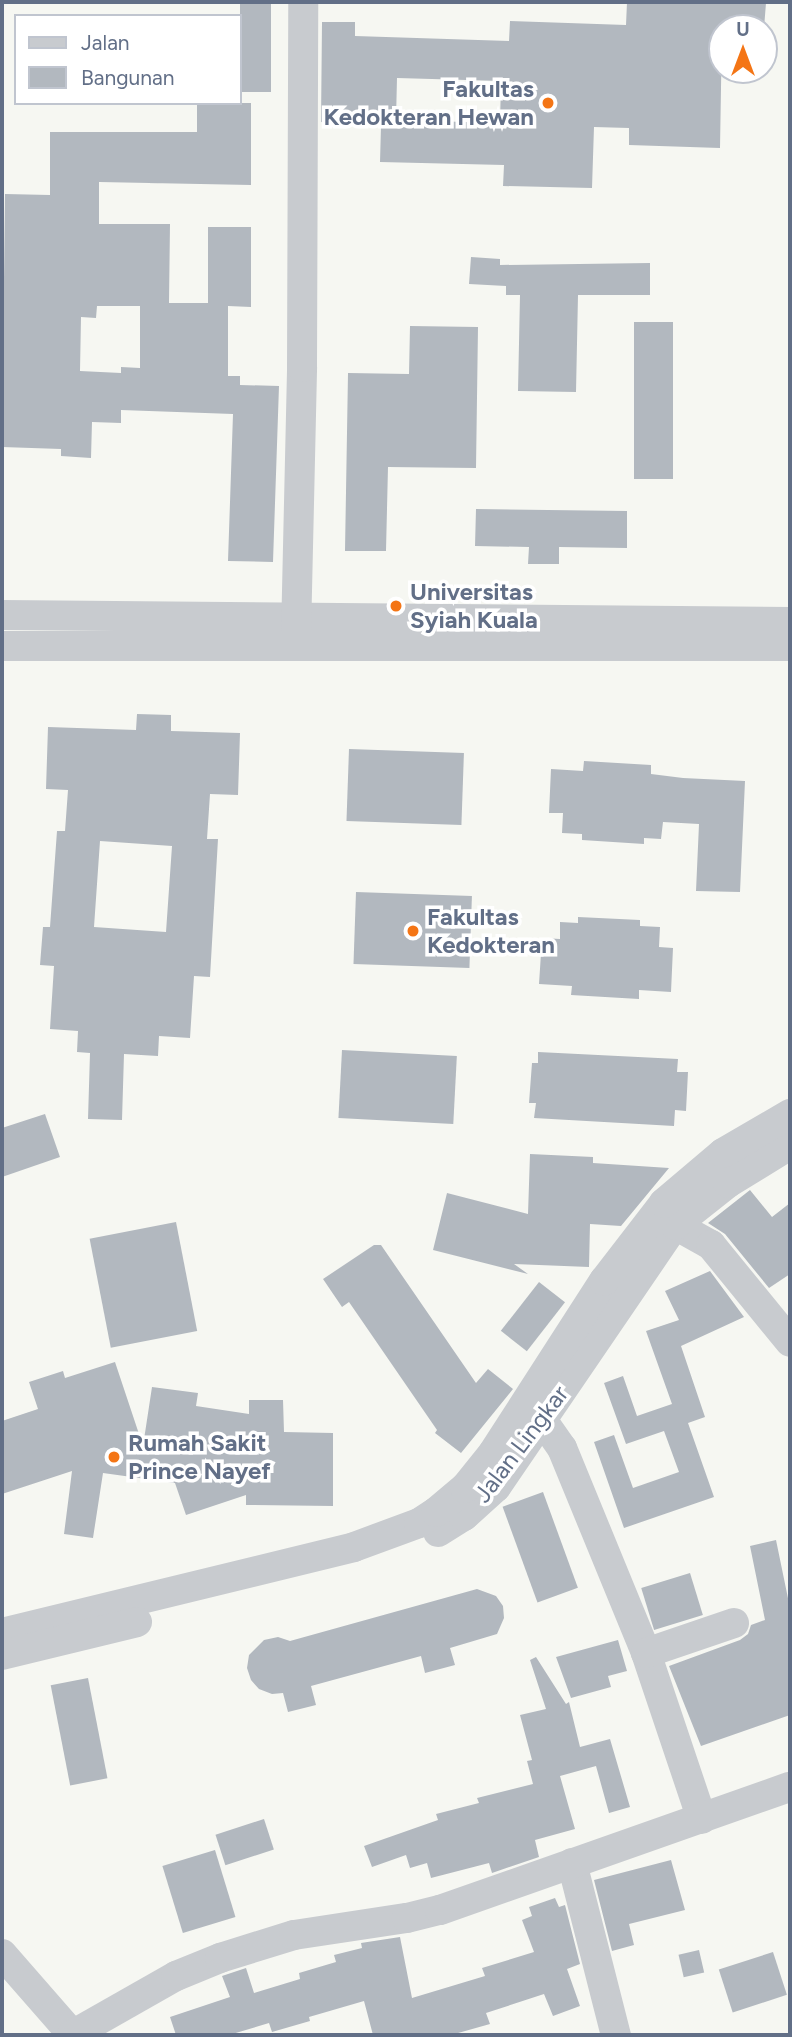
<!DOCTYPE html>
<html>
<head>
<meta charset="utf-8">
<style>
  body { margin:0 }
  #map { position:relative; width:792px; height:2037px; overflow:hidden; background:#f6f7f2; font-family:Figtree,sans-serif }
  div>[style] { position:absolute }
  .building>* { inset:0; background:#b2b8bf; transform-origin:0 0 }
  .minor>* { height:30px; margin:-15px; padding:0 15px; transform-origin:15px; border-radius:15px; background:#c8cbcf }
  .dots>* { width:19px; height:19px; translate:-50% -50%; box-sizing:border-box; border:4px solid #fff; border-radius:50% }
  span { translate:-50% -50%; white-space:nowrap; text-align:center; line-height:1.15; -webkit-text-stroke:7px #fff; paint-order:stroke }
  .poi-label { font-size:24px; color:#626f87; font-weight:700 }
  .right { translate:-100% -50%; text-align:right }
  .left { translate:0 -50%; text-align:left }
  .street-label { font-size:24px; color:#626f87 }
  .frame { position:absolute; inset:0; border:4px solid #626f87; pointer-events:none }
  .legend { position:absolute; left:14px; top:14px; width:228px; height:91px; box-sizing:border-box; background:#fff; border:2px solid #c0c5cf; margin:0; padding:9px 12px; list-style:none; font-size:21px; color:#626f87 }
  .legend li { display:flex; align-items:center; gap:14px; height:35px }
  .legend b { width:35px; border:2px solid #c0c5cf }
  .north { position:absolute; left:708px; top:14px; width:70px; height:70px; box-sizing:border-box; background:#fff; border:2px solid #c0c5cf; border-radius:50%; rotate:0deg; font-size:19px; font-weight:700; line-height:28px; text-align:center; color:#626f87 }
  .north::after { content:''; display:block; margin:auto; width:24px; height:32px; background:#f47515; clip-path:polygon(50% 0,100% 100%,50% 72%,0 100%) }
</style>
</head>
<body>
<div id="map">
  <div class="building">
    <div style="left:240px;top:2px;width:31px;height:90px"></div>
    <div style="clip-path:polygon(evenodd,627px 2px,766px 3px,764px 28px,722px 28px,720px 148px,629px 145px,629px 128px,594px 127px,592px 188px,503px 186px,504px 165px,380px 162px,381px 126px,321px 122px,322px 22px,355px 22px,355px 36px,509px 41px,510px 21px,626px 25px,627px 2px,397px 78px,501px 81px,500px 123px,396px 120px,397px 78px)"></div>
    <div style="clip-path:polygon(evenodd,197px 103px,251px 103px,251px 185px,99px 182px,99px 224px,170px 224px,169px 303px,208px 303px,208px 227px,251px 227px,251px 307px,228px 306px,228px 376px,240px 376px,240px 385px,279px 386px,273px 562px,228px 561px,233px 414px,121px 410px,121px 423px,92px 422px,91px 458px,61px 456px,61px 449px,2px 447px,5px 194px,50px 195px,50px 132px,197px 132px,197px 103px,97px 306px,140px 306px,140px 368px,121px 367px,121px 373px,80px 371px,81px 317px,96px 318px,97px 306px)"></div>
    <div style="clip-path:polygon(471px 257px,500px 259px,500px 265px,650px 263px,650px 295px,578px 295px,576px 392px,518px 391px,520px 295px,506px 295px,506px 286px,469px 284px)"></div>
    <div style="left:634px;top:322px;width:39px;height:157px"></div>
    <div style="clip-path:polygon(410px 326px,478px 327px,476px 468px,388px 467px,386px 551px,345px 551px,348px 373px,409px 374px)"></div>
    <div style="clip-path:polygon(476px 509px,627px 511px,627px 548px,559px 547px,559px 564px,528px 564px,529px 547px,475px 546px)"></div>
    <div style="clip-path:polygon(evenodd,137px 714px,171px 715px,171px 731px,240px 733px,238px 795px,210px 794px,207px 839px,218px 839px,210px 977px,194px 976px,190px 1038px,159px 1036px,158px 1056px,124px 1054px,122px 1120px,88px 1119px,90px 1053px,77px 1052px,78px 1031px,50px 1029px,54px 966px,40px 965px,43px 927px,50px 927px,57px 831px,65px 831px,68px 790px,46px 789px,48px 727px,136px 730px,137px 714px,100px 841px,172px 846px,166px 932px,94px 927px,100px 841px)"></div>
    <div style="left:349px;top:749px;width:115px;height:72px;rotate:2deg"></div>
    <div style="clip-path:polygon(584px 761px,651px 765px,651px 774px,683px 778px,745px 781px,740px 892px,696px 891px,699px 824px,663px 822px,661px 839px,644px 838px,644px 844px,582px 840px,582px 834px,562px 833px,563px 813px,549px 813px,551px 769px,583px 771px)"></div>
    <div style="left:356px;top:892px;width:116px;height:72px;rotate:2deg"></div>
    <div style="clip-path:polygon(578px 917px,640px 920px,640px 926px,660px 927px,659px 947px,673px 948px,671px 992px,639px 990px,639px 999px,571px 995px,572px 986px,539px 984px,542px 938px,560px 939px,560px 922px,578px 923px)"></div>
    <div style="left:342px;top:1050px;width:115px;height:68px;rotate:3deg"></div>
    <div style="clip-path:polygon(538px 1052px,678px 1059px,677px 1072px,688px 1072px,686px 1111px,675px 1110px,674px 1126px,534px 1118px,536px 1103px,529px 1103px,532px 1063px,538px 1063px)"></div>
    <div style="clip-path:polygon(45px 1114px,60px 1157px,2px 1177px,2px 1128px)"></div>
    <div style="clip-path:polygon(530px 1154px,593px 1157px,593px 1163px,669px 1168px,621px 1226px,590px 1224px,589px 1267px,514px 1264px,528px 1274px,433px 1250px,447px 1193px,528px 1214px)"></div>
    <div style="clip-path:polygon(750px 1190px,772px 1217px,790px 1203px,790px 1274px,769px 1288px,725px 1234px,708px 1223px)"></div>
    <div style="left:176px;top:1222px;width:111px;height:88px;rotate:79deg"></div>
    <div style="clip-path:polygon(374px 1245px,381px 1245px,476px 1383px,488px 1369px,513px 1389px,461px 1453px,435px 1433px,437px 1430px,349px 1302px,342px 1307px,323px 1279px)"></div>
    <div style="clip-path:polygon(710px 1271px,744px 1317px,681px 1346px,705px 1417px,688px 1423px,714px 1497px,624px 1528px,594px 1442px,614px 1435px,633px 1488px,679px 1472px,664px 1431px,626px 1444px,604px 1383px,623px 1376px,637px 1416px,672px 1404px,646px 1331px,679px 1320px,665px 1291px)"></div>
    <div style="left:539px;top:1282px;width:33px;height:62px;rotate:38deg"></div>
    <div style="clip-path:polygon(115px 1362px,143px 1446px,152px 1387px,198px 1393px,196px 1406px,249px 1414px,249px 1400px,283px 1400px,284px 1432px,333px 1433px,333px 1506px,246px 1505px,246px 1495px,186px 1515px,175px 1483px,103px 1473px,93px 1538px,64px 1534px,72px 1471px,2px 1494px,2px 1421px,38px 1409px,29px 1382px,63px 1371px,65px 1378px)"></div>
    <div style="left:543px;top:1492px;width:102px;height:43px;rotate:70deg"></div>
    <div style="clip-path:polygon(776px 1540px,790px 1608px,790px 1715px,701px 1746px,669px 1666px,740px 1640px,748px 1634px,751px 1625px,765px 1620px,750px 1546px)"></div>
    <div style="left:690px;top:1573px;width:44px;height:51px;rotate:73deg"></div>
    <div style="clip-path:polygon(477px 1589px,496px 1596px,503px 1606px,504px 1618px,497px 1634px,450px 1648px,455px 1665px,425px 1673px,421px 1656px,311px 1686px,316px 1705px,288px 1712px,283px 1693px,272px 1694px,259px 1689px,251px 1680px,247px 1668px,249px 1655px,264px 1640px,278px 1637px,290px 1641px)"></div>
    <div style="clip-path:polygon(618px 1640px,627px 1671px,608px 1676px,611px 1687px,571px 1698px,556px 1657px)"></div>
    <div style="clip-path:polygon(536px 1657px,566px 1704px,569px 1702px,580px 1747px,610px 1739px,630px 1807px,609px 1813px,596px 1766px,560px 1776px,575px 1829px,535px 1840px,539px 1857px,492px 1873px,489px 1863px,431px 1878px,427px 1863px,410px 1868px,406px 1855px,372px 1867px,364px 1846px,438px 1820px,436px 1814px,479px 1803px,477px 1798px,533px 1784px,527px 1761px,532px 1760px,520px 1715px,546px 1709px,530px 1660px)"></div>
    <div style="left:88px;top:1678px;width:102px;height:38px;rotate:79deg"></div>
    <div style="left:264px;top:1819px;width:32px;height:51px;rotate:72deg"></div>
    <div style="left:215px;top:1850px;width:70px;height:55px;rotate:73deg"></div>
    <div style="clip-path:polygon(671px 1860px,685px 1910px,629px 1924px,634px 1945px,612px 1951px,594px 1880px)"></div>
    <div style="clip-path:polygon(555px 1898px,559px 1907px,565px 1905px,580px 1964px,567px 1969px,580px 2006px,553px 2016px,544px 1994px,486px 2013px,490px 2024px,451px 2035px,373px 2035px,364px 2001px,309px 2017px,310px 2021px,272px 2032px,269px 2023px,229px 2035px,176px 2035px,170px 2017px,230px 1997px,222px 1976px,246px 1968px,254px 1993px,300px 1979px,299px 1973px,336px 1962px,334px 1955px,362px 1948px,361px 1943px,400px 1937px,412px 1998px,485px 1976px,482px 1968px,534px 1952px,522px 1920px,532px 1916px,529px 1907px)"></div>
    <div style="left:699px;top:1950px;width:23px;height:21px;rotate:77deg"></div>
    <div style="left:773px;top:1952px;width:45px;height:57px;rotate:72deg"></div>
  </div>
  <div class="minor">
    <div style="left:2px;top:615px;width:788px;rotate:0.51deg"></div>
    <div style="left:296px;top:635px;width:268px;rotate:-88.7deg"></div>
    <div style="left:302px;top:367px;width:365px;rotate:-89.8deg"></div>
    <div style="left:2px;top:646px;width:788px"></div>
    <div style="left:675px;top:1225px;width:41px;rotate:29.1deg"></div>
    <div style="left:711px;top:1245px;width:125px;rotate:50.8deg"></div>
    <div style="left:543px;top:1421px;width:33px;rotate:55deg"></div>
    <div style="left:562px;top:1448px;width:222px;rotate:67.7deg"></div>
    <div style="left:646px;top:1653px;width:175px;rotate:71.4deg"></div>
    <div style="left:438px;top:1532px;width:31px;rotate:-32deg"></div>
    <div style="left:464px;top:1516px;width:43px;rotate:-42.2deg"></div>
    <div style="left:496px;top:1487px;width:317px;rotate:-55.7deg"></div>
    <div style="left:675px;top:1225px;width:68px;rotate:-38.4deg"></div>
    <div style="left:728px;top:1183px;width:73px;rotate:-31.5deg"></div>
    <div style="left:2px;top:1633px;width:362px;rotate:-13.7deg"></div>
    <div style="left:354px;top:1547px;width:69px;rotate:-20.3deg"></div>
    <div style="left:419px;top:1523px;width:20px;rotate:-33deg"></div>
    <div style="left:436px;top:1512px;width:38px;rotate:-40deg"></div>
    <div style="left:465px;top:1488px;width:45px;rotate:-51.3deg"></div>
    <div style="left:493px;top:1453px;width:205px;rotate:-57.2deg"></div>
    <div style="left:604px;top:1281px;width:98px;rotate:-52.4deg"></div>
    <div style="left:664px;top:1203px;width:77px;rotate:-40.3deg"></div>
    <div style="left:723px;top:1153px;width:78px;rotate:-30.2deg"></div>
    <div style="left:646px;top:1653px;width:93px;rotate:-18.8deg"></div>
    <div style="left:2px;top:1655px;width:139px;rotate:-13.7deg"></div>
    <div style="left:572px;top:1863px;width:178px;rotate:75.7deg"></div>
    <div style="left:2px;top:1954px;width:108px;rotate:48.8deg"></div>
    <div style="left:72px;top:2035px;width:120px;rotate:-29.6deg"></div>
    <div style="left:176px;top:1976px;width:48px;rotate:-22.2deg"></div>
    <div style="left:220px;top:1958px;width:77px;rotate:-17.3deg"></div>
    <div style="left:294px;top:1935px;width:114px;rotate:-8.6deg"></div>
    <div style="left:407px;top:1918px;width:34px;rotate:-14deg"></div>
    <div style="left:440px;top:1910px;width:371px;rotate:-19.4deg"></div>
  </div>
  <div class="dots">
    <div style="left:548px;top:103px;background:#f47515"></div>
    <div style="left:396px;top:606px;background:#f47515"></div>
    <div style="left:413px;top:931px;background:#f47515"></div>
    <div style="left:114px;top:1457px;background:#f47515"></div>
  </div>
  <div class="poi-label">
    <span class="right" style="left:534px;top:103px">Fakultas<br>Kedokteran Hewan</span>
    <span class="left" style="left:410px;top:606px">Universitas<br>Syiah Kuala</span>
    <span class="left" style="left:427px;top:931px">Fakultas<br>Kedokteran</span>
    <span class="left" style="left:128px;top:1457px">Rumah Sakit<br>Prince Nayef</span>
  </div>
  <div class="street-label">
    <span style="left:521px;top:1444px;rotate:-53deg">Jalan Lingkar</span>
  </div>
  <div class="frame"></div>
  <ul class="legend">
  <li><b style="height:9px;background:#c8cbcf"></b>Jalan</li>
  <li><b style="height:19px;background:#b2b8bf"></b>Bangunan</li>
  </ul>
  <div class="north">U</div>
</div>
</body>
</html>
